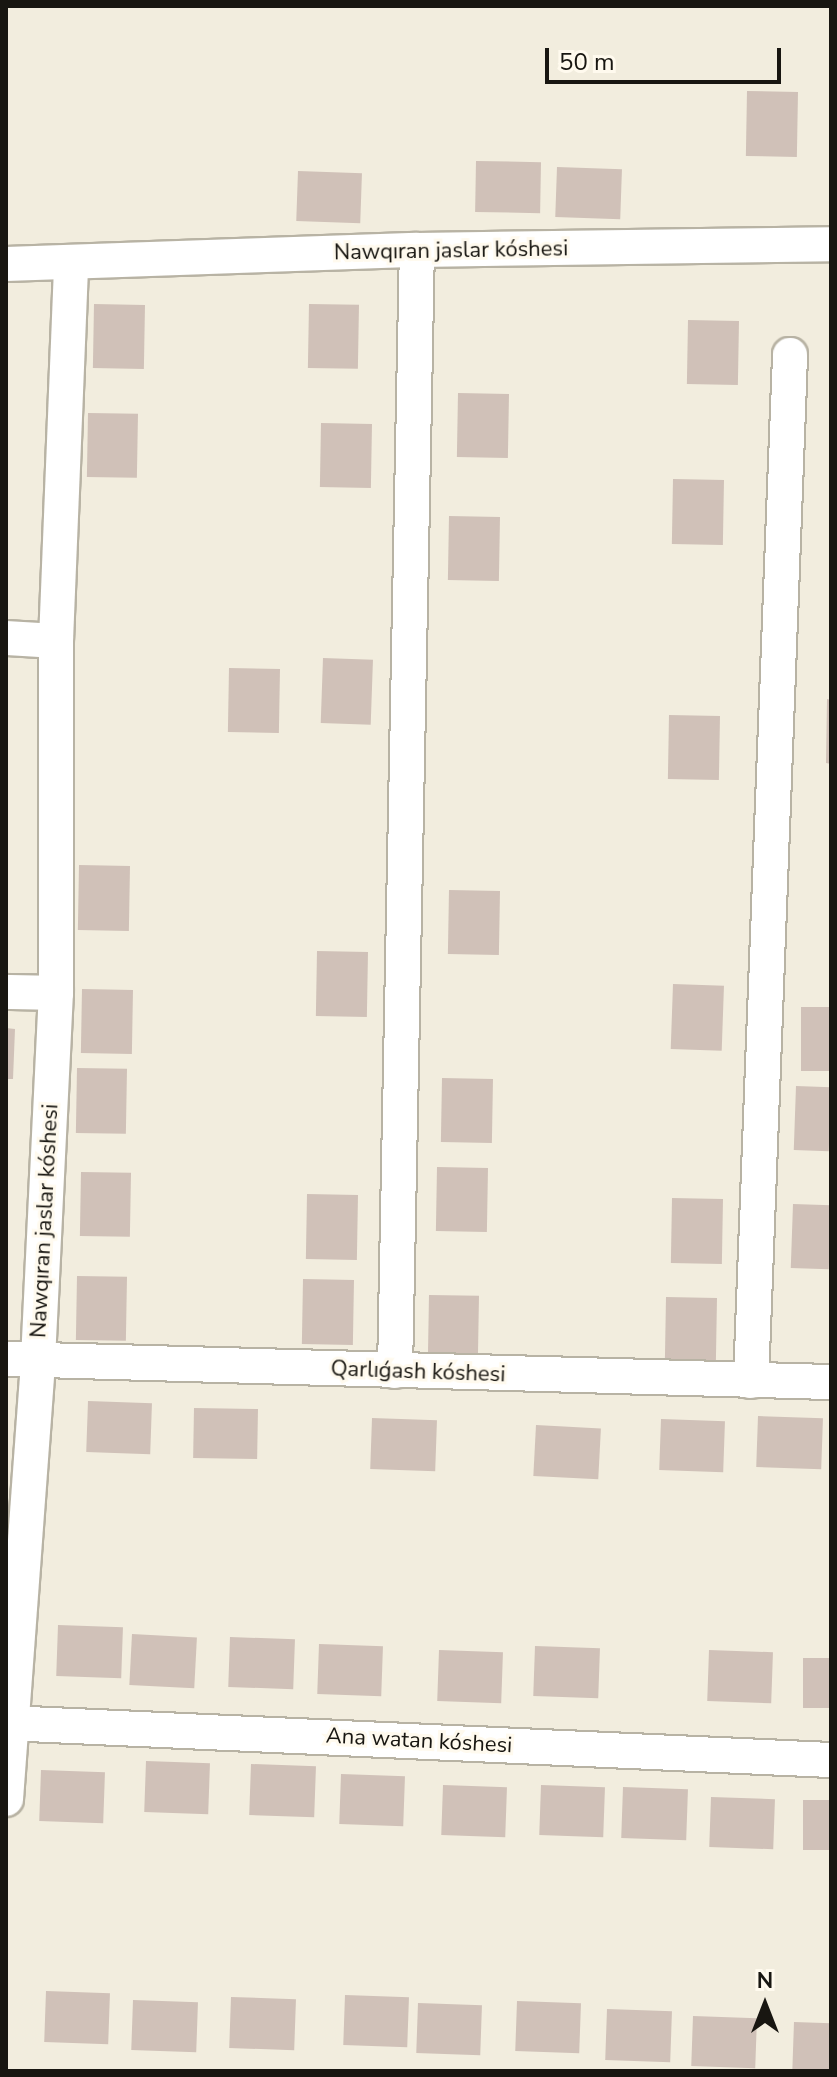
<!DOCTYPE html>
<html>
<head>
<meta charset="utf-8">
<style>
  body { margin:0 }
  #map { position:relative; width:837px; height:2077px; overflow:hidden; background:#f2edde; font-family:"Nunito Sans",sans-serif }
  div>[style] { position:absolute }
  .building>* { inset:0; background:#d0c1b8; transform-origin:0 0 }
  .roads { filter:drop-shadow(2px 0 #b8b3a4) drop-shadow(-2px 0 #b8b3a4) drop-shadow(0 2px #b8b3a4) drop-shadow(0 -2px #b8b3a4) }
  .minor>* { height:34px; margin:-17px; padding:0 17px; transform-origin:17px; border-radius:17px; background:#fff }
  span { translate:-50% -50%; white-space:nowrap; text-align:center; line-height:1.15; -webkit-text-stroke:6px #fffaee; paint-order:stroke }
  .street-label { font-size:22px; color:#181611 }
  .frame { position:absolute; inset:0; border:8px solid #181611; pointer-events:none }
  .north { position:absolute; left:725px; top:1965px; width:80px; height:80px; -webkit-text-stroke:6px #fffaee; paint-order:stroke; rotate:0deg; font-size:22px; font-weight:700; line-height:32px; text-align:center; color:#181611 }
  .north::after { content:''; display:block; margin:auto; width:28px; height:36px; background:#181611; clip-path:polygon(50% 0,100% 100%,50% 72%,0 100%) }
  .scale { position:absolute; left:545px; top:48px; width:236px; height:36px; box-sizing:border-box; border:4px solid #181611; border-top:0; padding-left:10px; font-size:24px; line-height:28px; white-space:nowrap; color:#181611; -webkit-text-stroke:6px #fffaee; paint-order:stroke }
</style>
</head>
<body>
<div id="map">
  <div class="building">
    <div style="left:747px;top:91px;width:51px;height:65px;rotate:1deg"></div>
    <div style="left:476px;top:161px;width:65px;height:51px;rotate:1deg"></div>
    <div style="left:557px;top:167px;width:65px;height:50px;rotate:2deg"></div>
    <div style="left:298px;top:171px;width:64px;height:50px;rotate:2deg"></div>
    <div style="left:94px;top:304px;width:51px;height:64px;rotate:1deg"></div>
    <div style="left:309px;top:304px;width:50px;height:64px;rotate:1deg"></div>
    <div style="left:688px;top:320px;width:51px;height:64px;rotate:1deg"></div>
    <div style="left:458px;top:393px;width:51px;height:64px;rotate:1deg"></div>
    <div style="left:88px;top:413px;width:50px;height:64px;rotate:1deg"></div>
    <div style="left:321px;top:423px;width:51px;height:64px;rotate:1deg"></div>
    <div style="left:673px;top:479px;width:51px;height:65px;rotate:1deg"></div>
    <div style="left:449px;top:516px;width:51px;height:64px;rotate:1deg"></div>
    <div style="left:323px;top:658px;width:50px;height:65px;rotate:2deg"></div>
    <div style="left:229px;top:668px;width:51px;height:64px;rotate:1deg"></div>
    <div style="clip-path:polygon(827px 699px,831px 700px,831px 764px,826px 763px)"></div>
    <div style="left:669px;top:715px;width:51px;height:64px;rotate:1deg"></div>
    <div style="left:79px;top:865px;width:51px;height:65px;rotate:1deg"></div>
    <div style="left:449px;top:890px;width:51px;height:64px;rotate:1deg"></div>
    <div style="left:317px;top:951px;width:51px;height:65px;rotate:1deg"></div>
    <div style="left:673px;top:984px;width:51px;height:65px;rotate:2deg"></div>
    <div style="left:82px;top:989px;width:51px;height:64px;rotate:1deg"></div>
    <div style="left:801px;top:1007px;width:30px;height:64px"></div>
    <div style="clip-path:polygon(6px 1028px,15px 1029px,13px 1079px,6px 1079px)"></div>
    <div style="left:77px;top:1068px;width:50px;height:65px;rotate:1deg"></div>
    <div style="left:442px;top:1078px;width:51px;height:64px;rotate:1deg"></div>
    <div style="left:796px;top:1086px;width:35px;height:64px;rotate:2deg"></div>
    <div style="left:437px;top:1167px;width:51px;height:64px;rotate:1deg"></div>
    <div style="left:81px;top:1172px;width:50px;height:64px;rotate:1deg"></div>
    <div style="left:307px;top:1194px;width:51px;height:65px;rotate:1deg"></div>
    <div style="left:672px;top:1198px;width:51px;height:65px;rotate:1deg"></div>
    <div style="left:793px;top:1204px;width:38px;height:64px;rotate:2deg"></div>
    <div style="left:77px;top:1276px;width:50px;height:64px;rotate:1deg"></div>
    <div style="left:303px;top:1279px;width:51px;height:65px;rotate:1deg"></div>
    <div style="left:429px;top:1295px;width:50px;height:65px;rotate:1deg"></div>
    <div style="left:666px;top:1297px;width:51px;height:64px;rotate:1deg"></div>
    <div style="left:88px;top:1401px;width:64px;height:51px;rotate:2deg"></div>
    <div style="left:194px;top:1408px;width:64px;height:50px;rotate:1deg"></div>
    <div style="left:758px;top:1416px;width:65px;height:51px;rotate:2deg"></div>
    <div style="left:372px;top:1418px;width:65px;height:51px;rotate:2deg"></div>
    <div style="left:661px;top:1419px;width:64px;height:51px;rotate:2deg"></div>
    <div style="left:536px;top:1425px;width:65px;height:51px;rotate:3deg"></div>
    <div style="left:58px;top:1625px;width:65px;height:51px;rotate:2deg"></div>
    <div style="left:132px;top:1634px;width:65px;height:51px;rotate:3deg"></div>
    <div style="left:230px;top:1637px;width:65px;height:50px;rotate:2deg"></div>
    <div style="left:319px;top:1644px;width:64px;height:50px;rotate:2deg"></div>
    <div style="left:535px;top:1646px;width:65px;height:50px;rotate:2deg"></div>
    <div style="left:439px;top:1650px;width:64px;height:51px;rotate:2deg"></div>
    <div style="left:709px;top:1650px;width:64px;height:51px;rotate:2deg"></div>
    <div style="left:803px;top:1658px;width:28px;height:50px"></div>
    <div style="left:146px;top:1761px;width:64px;height:51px;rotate:2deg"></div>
    <div style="left:251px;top:1764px;width:65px;height:51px;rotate:2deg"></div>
    <div style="left:41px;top:1770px;width:64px;height:51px;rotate:2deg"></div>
    <div style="left:341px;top:1774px;width:64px;height:50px;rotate:2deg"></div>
    <div style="left:443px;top:1785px;width:64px;height:50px;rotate:2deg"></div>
    <div style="left:541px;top:1785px;width:64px;height:50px;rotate:2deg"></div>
    <div style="left:623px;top:1787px;width:65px;height:51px;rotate:2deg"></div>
    <div style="left:711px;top:1797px;width:64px;height:50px;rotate:2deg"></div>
    <div style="left:803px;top:1800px;width:28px;height:50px"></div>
    <div style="left:46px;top:1991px;width:64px;height:51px;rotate:2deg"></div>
    <div style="left:345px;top:1995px;width:64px;height:50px;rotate:2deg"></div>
    <div style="left:231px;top:1997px;width:65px;height:51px;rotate:2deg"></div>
    <div style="left:133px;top:2000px;width:65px;height:50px;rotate:2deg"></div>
    <div style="left:517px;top:2001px;width:64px;height:50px;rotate:2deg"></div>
    <div style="left:418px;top:2003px;width:64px;height:50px;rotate:2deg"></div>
    <div style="left:607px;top:2009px;width:65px;height:51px;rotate:2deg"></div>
    <div style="left:693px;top:2016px;width:64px;height:50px;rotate:2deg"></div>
    <div style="left:794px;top:2022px;width:37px;height:49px;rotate:2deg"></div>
  </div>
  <div class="roads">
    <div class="minor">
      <div style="left:6px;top:264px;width:411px;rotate:-2deg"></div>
      <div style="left:417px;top:250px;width:414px;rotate:-0.8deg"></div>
      <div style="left:6px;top:638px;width:50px;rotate:3.4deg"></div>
      <div style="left:6px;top:992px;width:50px;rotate:1.1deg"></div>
      <div style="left:6px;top:1359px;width:825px;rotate:1.6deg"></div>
      <div style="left:395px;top:1371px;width:1121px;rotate:-88.88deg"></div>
      <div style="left:751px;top:1381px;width:1027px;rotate:-87.82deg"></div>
      <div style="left:6px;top:1723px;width:826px;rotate:2.57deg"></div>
      <div style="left:6px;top:1799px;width:440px;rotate:-85.8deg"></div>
      <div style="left:38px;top:1360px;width:367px;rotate:-87.2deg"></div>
      <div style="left:56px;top:993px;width:352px;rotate:-90deg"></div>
      <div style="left:56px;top:641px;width:376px;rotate:-87.7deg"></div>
    </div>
  </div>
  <div class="street-label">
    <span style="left:451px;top:251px;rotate:-1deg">Nawqıran jaslar kóshesi</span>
    <span style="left:45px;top:1221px;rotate:-87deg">Nawqıran jaslar kóshesi</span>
    <span style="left:418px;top:1372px;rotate:2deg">Qarlıǵash kóshesi</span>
    <span style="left:419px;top:1741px;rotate:3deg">Ana watan kóshesi</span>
  </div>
  <div class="frame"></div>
  <div class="north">N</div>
  <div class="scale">50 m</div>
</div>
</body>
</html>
